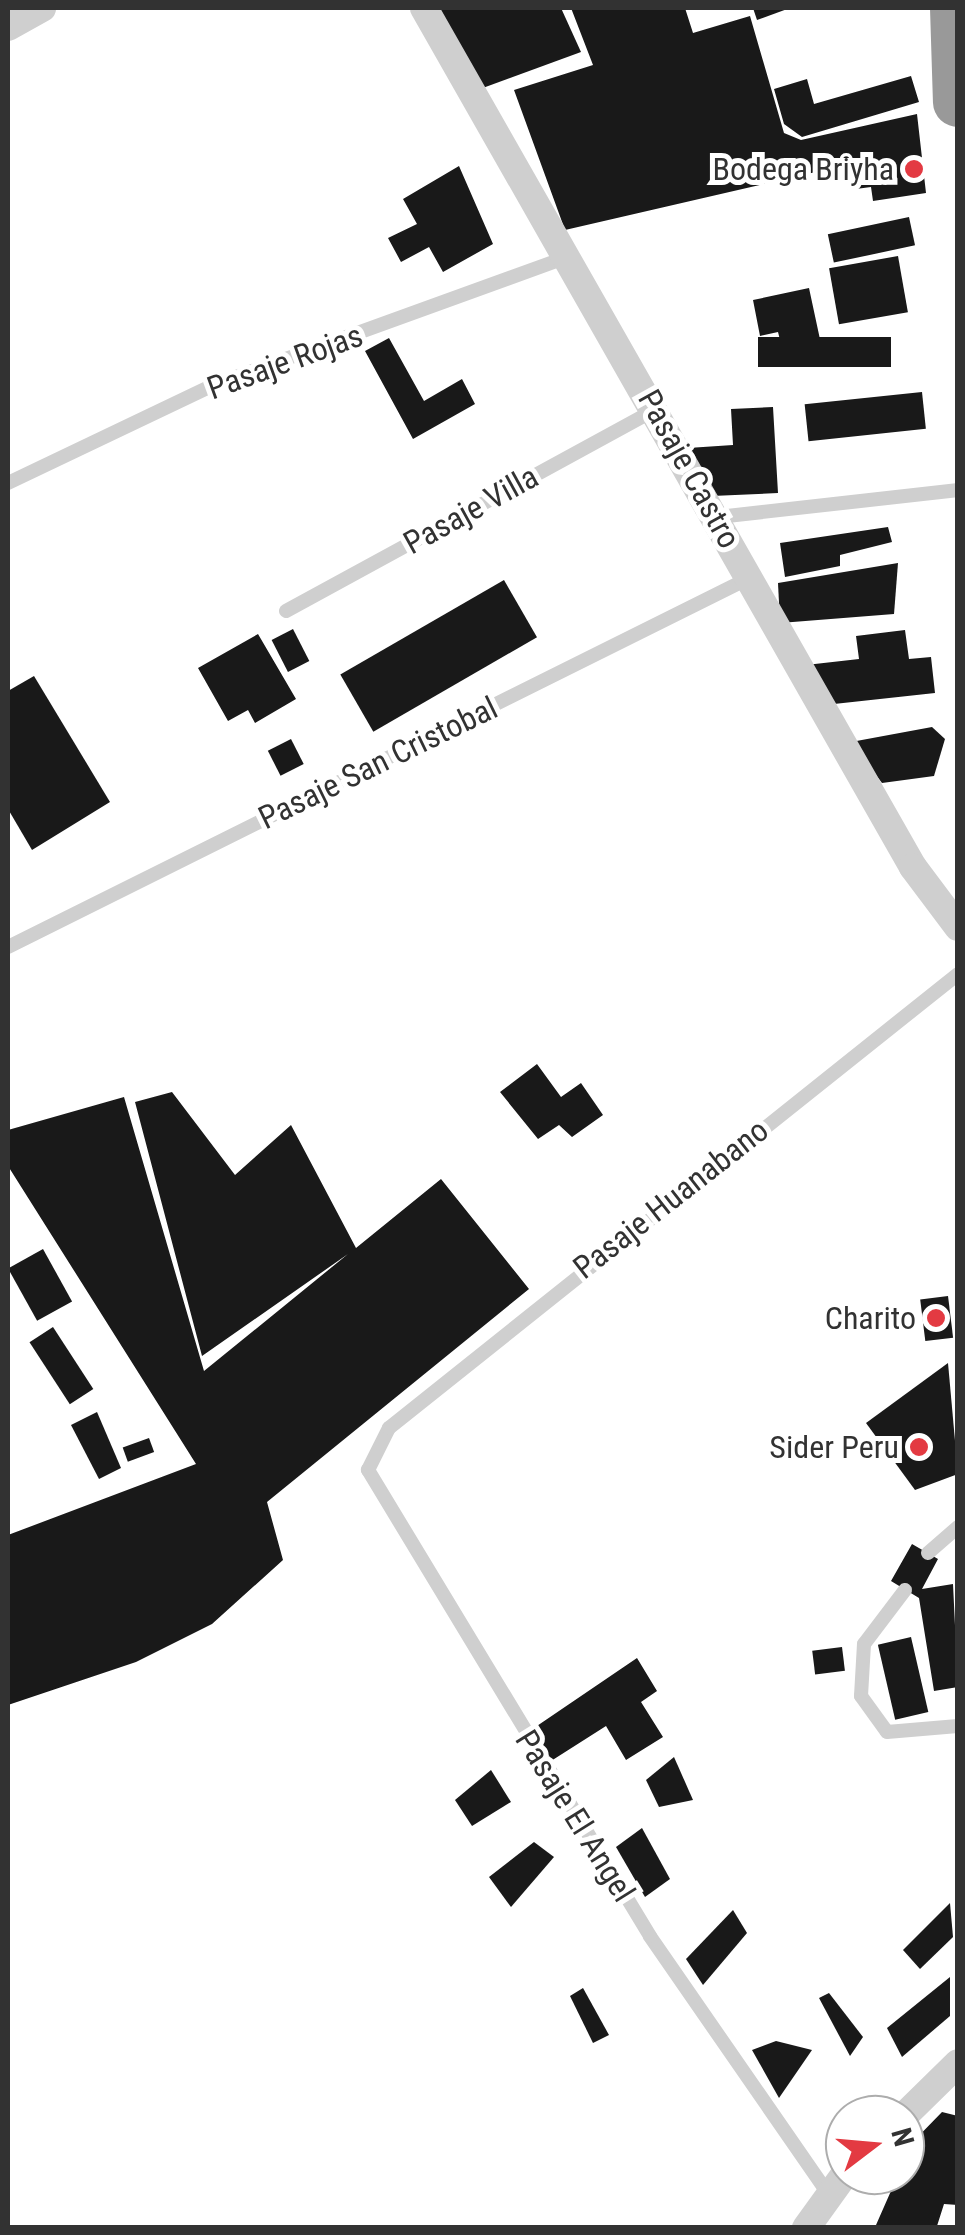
<!DOCTYPE html>
<html>
<head>
<meta charset="utf-8">
<style>
  body { margin:0 }
  #map { position:relative; width:965px; height:2235px; overflow:hidden; background:#fff; font-family:"Roboto Condensed",sans-serif }
  div>[style] { position:absolute }
  .building>* { inset:0; background:#191919; transform-origin:0 0 }
  .lane>* { height:14px; margin:-7px; padding:0 7px; transform-origin:7px; border-radius:7px; background:#cfcfcf }
  .street>* { height:28px; margin:-14px; padding:0 14px; transform-origin:14px; border-radius:14px; background:#cfcfcf }
  .highway>* { height:50px; margin:-25px; padding:0 25px; transform-origin:25px; border-radius:25px; background:#999 }
  .dots>* { width:28px; height:28px; translate:-50% -50%; box-sizing:border-box; border:5px solid #fff; border-radius:50% }
  span { translate:-50% -50%; white-space:nowrap; text-align:center; line-height:1.15; -webkit-text-stroke:10px #fff; paint-order:stroke }
  .poi-label { font-size:32px; color:#323232 }
  .right { translate:-100% -50%; text-align:right }
  .street-label { font-size:32px; color:#323232 }
  .frame { position:absolute; inset:0; border:10px solid #323232; pointer-events:none }
  .north { position:absolute; left:825px; top:2095px; width:100px; height:100px; box-sizing:border-box; background:#fff; border:2px solid #adadad; border-radius:50%; rotate:74deg; font-size:28px; font-weight:700; line-height:40px; text-align:center; color:#323232 }
  .north::after { content:''; display:block; margin:auto; width:35px; height:45px; background:#e33a42; clip-path:polygon(50% 0,100% 100%,50% 72%,0 100%) }
</style>
</head>
<body>
<div id="map">
  <div class="building">
    <div style="clip-path:polygon(432px 8px,561px 8px,581px 52px,480px 89px)"></div>
    <div style="clip-path:polygon(571px 8px,685px 8px,693px 33px,750px 16px,784px 133px,801px 140px,917px 114px,926px 193px,873px 201px,871px 187px,848px 190px,846px 165px,565px 230px,514px 90px,593px 65px)"></div>
    <div style="clip-path:polygon(753px 8px,790px 8px,757px 20px)"></div>
    <div style="clip-path:polygon(911px 76px,919px 102px,802px 137px,784px 124px,774px 89px,807px 79px,814px 104px)"></div>
    <div style="clip-path:polygon(459px 166px,493px 244px,443px 272px,429px 247px,401px 262px,388px 238px,417px 224px,403px 199px)"></div>
    <div style="left:909px;top:217px;width:29px;height:83px;rotate:78deg"></div>
    <div style="left:898px;top:256px;width:57px;height:70px;rotate:80deg"></div>
    <div style="clip-path:polygon(809px 288px,821px 344px,783px 352px,778px 332px,760px 336px,753px 300px)"></div>
    <div style="left:891px;top:337px;width:30px;height:133px;rotate:90deg"></div>
    <div style="clip-path:polygon(389px 338px,424px 401px,462px 379px,475px 404px,413px 439px,365px 351px)"></div>
    <div style="left:922px;top:392px;width:37px;height:118px;rotate:84deg"></div>
    <div style="clip-path:polygon(773px 407px,778px 493px,712px 496px,688px 448px,733px 445px,731px 409px)"></div>
    <div style="clip-path:polygon(888px 527px,892px 542px,840px 555px,840px 566px,785px 577px,780px 543px)"></div>
    <div style="clip-path:polygon(898px 563px,894px 614px,780px 623px,778px 583px)"></div>
    <div style="left:504px;top:580px;width:66px;height:189px;rotate:60deg"></div>
    <div style="left:293px;top:629px;width:36px;height:24px;rotate:63deg"></div>
    <div style="clip-path:polygon(905px 630px,909px 659px,931px 657px,935px 693px,834px 704px,806px 665px,859px 659px,856px 636px)"></div>
    <div style="clip-path:polygon(258px 634px,296px 699px,255px 723px,248px 710px,228px 721px,198px 668px)"></div>
    <div style="clip-path:polygon(34px 676px,110px 802px,32px 850px,8px 809px,8px 691px)"></div>
    <div style="clip-path:polygon(932px 727px,945px 739px,934px 776px,882px 783px,851px 742px)"></div>
    <div style="left:291px;top:739px;width:28px;height:26px;rotate:63deg"></div>
    <div style="clip-path:polygon(537px 1064px,561px 1097px,581px 1083px,603px 1115px,572px 1137px,559px 1125px,538px 1139px,500px 1092px)"></div>
    <div style="clip-path:polygon(172px 1092px,235px 1175px,291px 1125px,356px 1248px,441px 1179px,529px 1289px,267px 1502px,283px 1560px,212px 1624px,136px 1662px,8px 1705px,8px 1535px,196px 1464px,8px 1166px,8px 1130px,124px 1097px,204px 1371px,348px 1254px,202px 1356px,135px 1102px)"></div>
    <div style="left:43px;top:1249px;width:60px;height:40px;rotate:61deg"></div>
    <div style="left:948px;top:1296px;width:42px;height:28px;rotate:83deg"></div>
    <div style="left:53px;top:1327px;width:74px;height:28px;rotate:57deg"></div>
    <div style="clip-path:polygon(948px 1363px,958px 1474px,915px 1490px,866px 1423px)"></div>
    <div style="clip-path:polygon(97px 1412px,121px 1468px,99px 1479px,71px 1425px)"></div>
    <div style="left:149px;top:1438px;width:15px;height:28px;rotate:70deg"></div>
    <div style="clip-path:polygon(912px 1544px,938px 1559px,922px 1589px,953px 1584px,958px 1687px,934px 1691px,919px 1598px,891px 1581px)"></div>
    <div style="left:911px;top:1637px;width:77px;height:34px;rotate:77deg"></div>
    <div style="left:842px;top:1647px;width:24px;height:30px;rotate:83deg"></div>
    <div style="clip-path:polygon(637px 1658px,657px 1691px,641px 1702px,663px 1737px,626px 1760px,606px 1726px,551px 1761px,531px 1730px)"></div>
    <div style="clip-path:polygon(674px 1757px,693px 1800px,659px 1807px,646px 1780px)"></div>
    <div style="clip-path:polygon(491px 1770px,511px 1802px,472px 1826px,455px 1800px)"></div>
    <div style="clip-path:polygon(642px 1828px,670px 1879px,645px 1897px,616px 1847px)"></div>
    <div style="clip-path:polygon(534px 1842px,554px 1857px,511px 1907px,489px 1877px)"></div>
    <div style="clip-path:polygon(950px 1903px,953px 1937px,920px 1969px,903px 1950px)"></div>
    <div style="clip-path:polygon(733px 1910px,747px 1933px,703px 1985px,686px 1959px)"></div>
    <div style="clip-path:polygon(950px 1977px,950px 2016px,902px 2057px,887px 2028px)"></div>
    <div style="clip-path:polygon(583px 1988px,609px 2035px,593px 2043px,570px 1996px)"></div>
    <div style="clip-path:polygon(829px 1993px,863px 2037px,850px 2056px,819px 1998px)"></div>
    <div style="clip-path:polygon(776px 2041px,812px 2050px,779px 2098px,752px 2050px)"></div>
    <div style="clip-path:polygon(942px 2112px,958px 2116px,958px 2205px,944px 2204px,937px 2226px,876px 2225px,898px 2175px,905px 2175px,905px 2150px)"></div>
  </div>
  <div class="lane">
    <div style="left:8px;top:483px;width:225px;rotate:-25.5deg"></div>
    <div style="left:211px;top:386px;width:379px;rotate:-19.9deg"></div>
    <div style="left:718px;top:517px;width:242px;rotate:-6.4deg"></div>
    <div style="left:286px;top:611px;width:419px;rotate:-28.6deg"></div>
    <div style="left:8px;top:947px;width:828px;rotate:-26.47deg"></div>
    <div style="left:928px;top:1553px;width:40px;rotate:-41deg"></div>
    <div style="left:905px;top:1590px;width:68px;rotate:127.2deg"></div>
    <div style="left:864px;top:1644px;width:52px;rotate:93.3deg"></div>
    <div style="left:861px;top:1696px;width:44px;rotate:54.2deg"></div>
    <div style="left:887px;top:1732px;width:71px;rotate:-4.8deg"></div>
    <div style="left:827px;top:2192px;width:311px;rotate:-124.7deg"></div>
    <div style="left:650px;top:1936px;width:545px;rotate:-121.18deg"></div>
    <div style="left:368px;top:1470px;width:47px;rotate:-63.4deg"></div>
    <div style="left:389px;top:1428px;width:728px;rotate:-38.59deg"></div>
  </div>
  <div class="street">
    <div style="left:424px;top:8px;width:988px;rotate:60.35deg"></div>
    <div style="left:913px;top:867px;width:75px;rotate:53.1deg"></div>
    <div style="left:8px;top:27px;width:39px;rotate:-29deg"></div>
    <div style="left:905px;top:2115px;width:74px;rotate:-44.5deg"></div>
    <div style="left:806px;top:2228px;width:67px;rotate:-54.2deg"></div>
  </div>
  <div class="highway">
    <div style="left:955px;top:8px;width:94px;rotate:88.2deg"></div>
  </div>
  <div class="dots">
    <div style="left:914px;top:169px;background:#e33a42"></div>
    <div style="left:936px;top:1318px;background:#e33a42"></div>
    <div style="left:919px;top:1447px;background:#e33a42"></div>
  </div>
  <div class="poi-label">
    <span class="right" style="left:894px;top:169px">Bodega Briyha</span>
    <span class="right" style="left:916px;top:1318px">Charito</span>
    <span class="right" style="left:899px;top:1447px">Sider Peru</span>
  </div>
  <div class="street-label">
    <span style="left:285px;top:362px;rotate:-20deg">Pasaje Rojas</span>
    <span style="left:689px;top:469px;rotate:61deg">Pasaje Castro</span>
    <span style="left:471px;top:510px;rotate:-29deg">Pasaje Villa</span>
    <span style="left:378px;top:763px;rotate:-26deg">Pasaje San Cristobal</span>
    <span style="left:671px;top:1199px;rotate:-38deg">Pasaje Huanabano</span>
    <span style="left:575px;top:1816px;rotate:58deg">Pasaje El Angel</span>
  </div>
  <div class="frame"></div>
  <div class="north">N</div>
</div>
</body>
</html>
